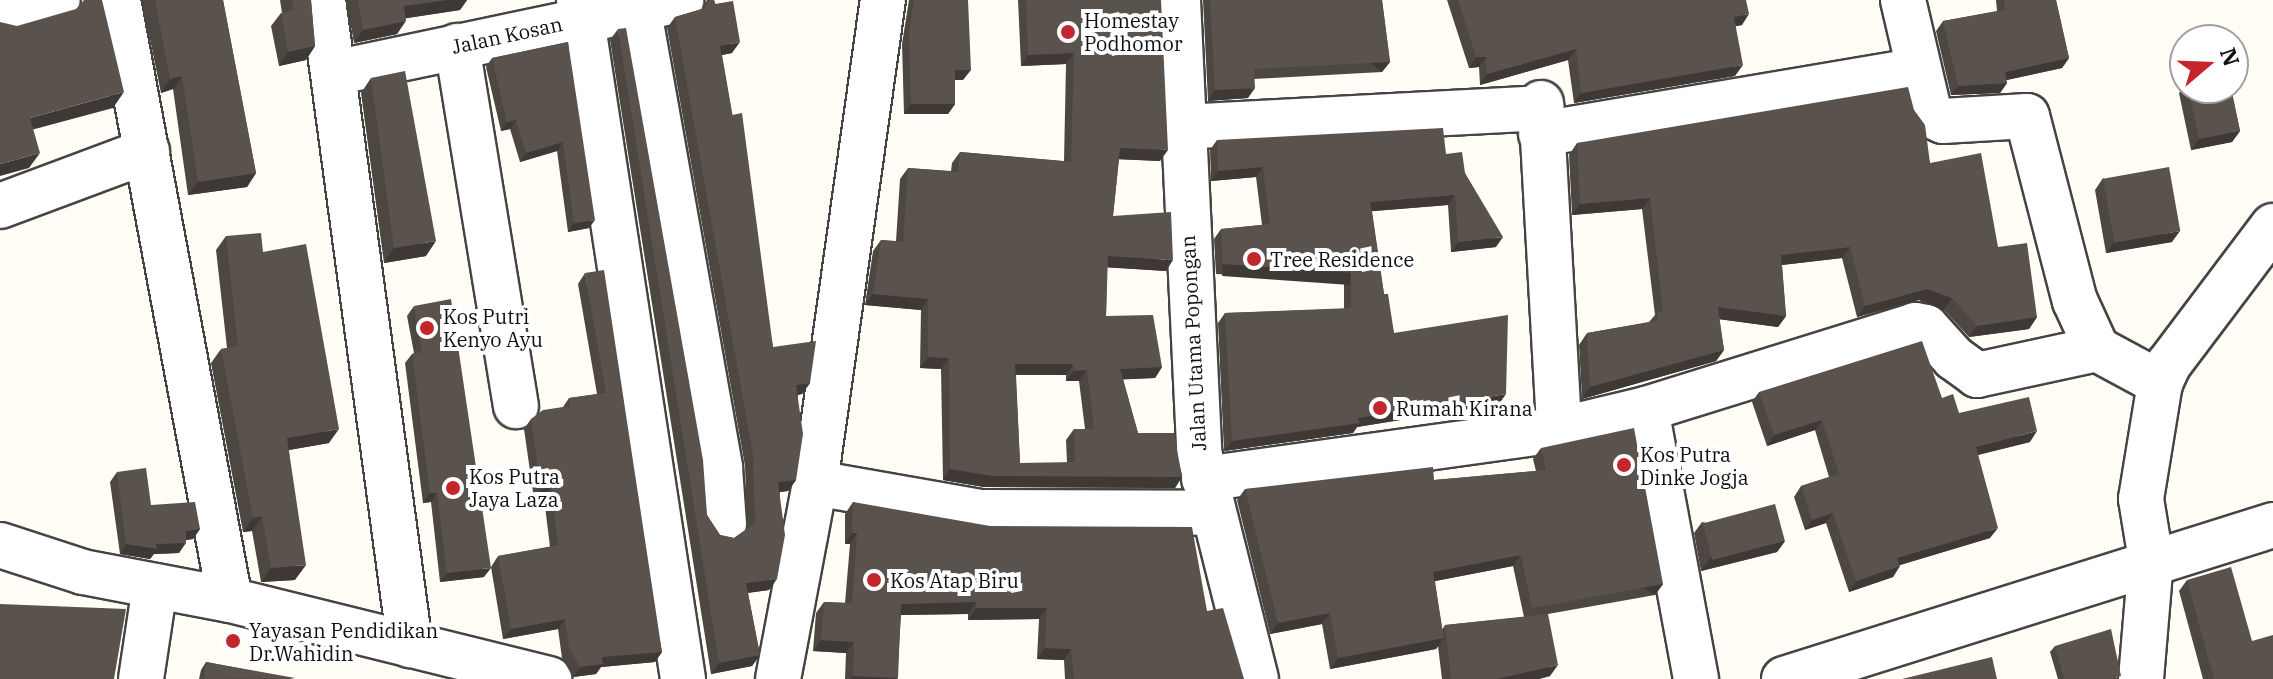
<!DOCTYPE html>
<html>
<head>
<meta charset="utf-8">
<style>
  body { margin:0 }
  #map { position:relative; width:2273px; height:679px; overflow:hidden; background:#fffdf5; font-family:"IBM Plex Serif",serif }
  div>[style] { position:absolute }
  .roads { filter:drop-shadow(2px 0 #444) drop-shadow(-2px 0 #444) drop-shadow(0 2px #444) drop-shadow(0 -2px #444) }
  .minor>* { height:44px; margin:-22px; padding:0 22px; transform-origin:22px; border-radius:22px; background:#fff }
  .wall>* { inset:0; background:#4d4742 }
  .shaded-wall>* { inset:0; background:#3f3936; transform-origin:0 0 }
  .building>* { inset:0; background:#5a524d; transform-origin:0 0 }
  .dots>* { width:22px; height:22px; translate:-50% -50%; box-sizing:border-box; border:4px solid #fff; border-radius:50% }
  span { translate:-50% -50%; white-space:nowrap; text-align:center; line-height:1.15; -webkit-text-stroke:8px #fff; paint-order:stroke }
  .poi-label { font-size:20px; color:#111 }
  .left { translate:0 -50%; text-align:left }
  .street-label { font-size:20px; color:#111 }
  .north { position:absolute; left:2169px; top:24px; width:80px; height:80px; box-sizing:border-box; background:#fff; border:2px solid #a0a0a0; border-radius:50%; rotate:71deg; font-size:22px; font-weight:700; line-height:32px; text-align:center; color:#111 }
  .north::after { content:''; display:block; margin:auto; width:28px; height:36px; background:#c4262e; clip-path:polygon(50% 0,100% 100%,50% 72%,0 100%) }
</style>
</head>
<body>
<div id="map">
  <div class="roads">
    <div class="minor">
      <div style="left:118px;top:0;width:610px;rotate:79.43deg"></div>
      <div style="left:323px;top:0;width:651px;rotate:82.32deg"></div>
      <div style="left:579px;top:0;width:687px;rotate:81.29deg"></div>
      <div style="left:1178px;top:0;width:452px;rotate:87.3deg"></div>
      <div style="left:1199px;top:452px;width:234px;rotate:75.9deg"></div>
      <div style="left:1903px;top:0;width:118px;rotate:76.8deg"></div>
      <div style="left:1930px;top:115px;width:14px;rotate:25deg"></div>
      <div style="left:1943px;top:121px;width:84px;rotate:-3.4deg"></div>
      <div style="left:2027px;top:116px;width:191px;rotate:75.5deg"></div>
      <div style="left:2075px;top:301px;width:53px;rotate:65.4deg"></div>
      <div style="left:2097px;top:349px;width:72px;rotate:28.4deg"></div>
      <div style="left:638px;top:6px;width:469px;rotate:79.9deg"></div>
      <div style="left:720px;top:468px;width:56px;rotate:85.9deg"></div>
      <div style="left:0;top:17px;width:60px;rotate:-16.3deg"></div>
      <div style="left:457px;top:46px;width:365px;rotate:80.7deg"></div>
      <div style="left:334px;top:73px;width:355px;rotate:-11.9deg"></div>
      <div style="left:1541px;top:103px;width:327px;rotate:86.8deg"></div>
      <div style="left:1181px;top:127px;width:361px;rotate:-3deg"></div>
      <div style="left:1541px;top:134px;width:383px;rotate:-9.6deg"></div>
      <div style="left:0;top:206px;width:157px;rotate:-20.5deg"></div>
      <div style="left:1646px;top:409px;width:275px;rotate:79.5deg"></div>
      <div style="left:1204px;top:479px;width:358px;rotate:-7.9deg"></div>
      <div style="left:1559px;top:430px;width:89px;rotate:-13.6deg"></div>
      <div style="left:1646px;top:409px;width:282px;rotate:-17.3deg"></div>
      <div style="left:1915px;top:325px;width:11px;rotate:10deg"></div>
      <div style="left:1926px;top:327px;width:42px;rotate:47.9deg"></div>
      <div style="left:1954px;top:358px;width:29px;rotate:36deg"></div>
      <div style="left:1977px;top:375px;width:123px;rotate:-12.2deg"></div>
      <div style="left:815px;top:483px;width:169px;rotate:9.9deg"></div>
      <div style="left:982px;top:512px;width:230px;rotate:0.2deg"></div>
      <div style="left:0;top:545px;width:87px;rotate:18deg"></div>
      <div style="left:83px;top:572px;width:150px;rotate:10.8deg"></div>
      <div style="left:230px;top:600px;width:329px;rotate:13.9deg"></div>
      <div style="left:141px;top:679px;width:94px;rotate:-81.4deg"></div>
      <div style="left:778px;top:679px;width:199px;rotate:-79.3deg"></div>
      <div style="left:815px;top:483px;width:488px;rotate:-82deg"></div>
      <div style="left:1784px;top:679px;width:513px;rotate:-17.48deg"></div>
      <div style="left:2141px;top:679px;width:119px;rotate:-85.2deg"></div>
      <div style="left:2151px;top:560px;width:62px;rotate:-99.3deg"></div>
      <div style="left:2141px;top:499px;width:118px;rotate:-80.7deg"></div>
      <div style="left:2160px;top:383px;width:21px;rotate:-65deg"></div>
      <div style="left:2169px;top:364px;width:173px;rotate:-53deg"></div>
    </div>
  </div>
  <div class="wall">
    <div style="clip-path:polygon(142px 0,223px 0,256px 173px,247px 187px,188px 195px,173px 89px,161px 93px)"></div>
    <div style="clip-path:polygon(280px 0,311px 0,315px 46px,306px 60px,279px 66px,271px 26px,281px 13px,282px 13px)"></div>
    <div style="clip-path:polygon(346px 0,467px 0,460px 10px,406px 18px,397px 34px,354px 43px)"></div>
    <div style="clip-path:polygon(707px 0,714px 0,732px 53px,722px 55px,773px 347px,810px 383px,802px 394px,798px 395px,796px 480px,788px 491px,780px 492px,769px 590px,748px 593px,760px 655px,752px 666px,711px 674px,610px 40px,618px 29px,707px 515px,720px 535px,734px 538px,747px 529px,745px 466px,667px 28px,675px 17px,702px 9px)"></div>
    <div style="clip-path:polygon(909px 0,968px 0,963px 80px,955px 80px,955px 104px,948px 114px,904px 114px,902px 44px)"></div>
    <div style="clip-path:polygon(evenodd,1018px 0,1161px 0,1160px 161px,1119px 159px,1113px 216px,1166px 271px,1107px 267px,1106px 316px,1162px 367px,1155px 378px,1123px 379px,1138px 433px,1182px 477px,1175px 488px,984px 487px,943px 480px,941px 369px,920px 368px,921px 310px,865px 305px,873px 251px,881px 240px,896px 241px,900px 179px,908px 168px,951px 171px,952px 163px,960px 152px,1064px 161px,1066px 64px,1021px 66px,1018px 0,1016px 375px,1066px 375px,1066px 381px,1079px 381px,1085px 429px,1074px 429px,1066px 440px,1067px 463px,1020px 463px,1016px 375px)"></div>
    <div style="clip-path:polygon(1203px 0,1382px 0,1390px 62px,1382px 72px,1254px 79px,1248px 98px,1208px 101px)"></div>
    <div style="clip-path:polygon(1447px 0,1746px 0,1742px 25px,1736px 26px,1735px 76px,1574px 103px,1568px 60px,1480px 85px,1479px 67px,1469px 68px)"></div>
    <div style="clip-path:polygon(1996px 0,2056px 0,2069px 58px,2062px 68px,2006px 80px,2007px 83px,2000px 93px,1951px 95px,1936px 31px,1943px 21px,1997px 11px)"></div>
    <div style="clip-path:polygon(568px 42px,589px 228px,568px 232px,557px 151px,520px 162px,510px 129px,501px 131px,486px 67px,492px 58px)"></div>
    <div style="clip-path:polygon(371px 78px,426px 256px,384px 263px,361px 93px)"></div>
    <div style="clip-path:polygon(2185px 84px,2185px 88px,2231px 88px,2240px 131px,2232px 142px,2191px 150px,2179px 93px)"></div>
    <div style="clip-path:polygon(1914px 110px,1930px 163px,1998px 247px,2037px 317px,2029px 329px,1969px 337px,1944px 310px,1919px 300px,1857px 317px,1842px 258px,1782px 265px,1786px 316px,1778px 327px,1719px 319px,1724px 350px,1716px 361px,1582px 399px,1579px 345px,1587px 333px,1649px 322px,1655px 315px,1642px 209px,1572px 215px,1569px 155px,1577px 143px)"></div>
    <div style="clip-path:polygon(1217px 140px,1446px 154px,1465px 173px,1496px 247px,1451px 252px,1448px 205px,1372px 211px,1384px 294px,1394px 333px,1499px 404px,1357px 427px,1353px 433px,1224px 451px,1218px 323px,1225px 313px,1344px 309px,1344px 282px,1216px 274px,1214px 239px,1221px 229px,1262px 225px,1256px 177px,1211px 181px,1210px 150px)"></div>
    <div style="clip-path:polygon(2103px 178px,2172px 242px,2106px 253px,2095px 190px)"></div>
    <div style="clip-path:polygon(226px 236px,263px 252px,329px 443px,289px 450px,295px 580px,261px 582px,252px 531px,243px 532px,211px 363px,221px 349px,227px 348px,216px 250px)"></div>
    <div style="clip-path:polygon(585px 273px,662px 652px,655px 662px,601px 667px,596px 674px,573px 677px,562px 658px,558px 629px,503px 639px,491px 567px,498px 556px,550px 547px,544px 498px,534px 499px,524px 429px,531px 419px,563px 407px,569px 398px,597px 394px,578px 284px)"></div>
    <div style="clip-path:polygon(414px 306px,484px 577px,440px 582px,431px 502px,423px 503px,405px 363px,412px 354px,414px 353px,407px 316px)"></div>
    <div style="clip-path:polygon(1759px 392px,1942px 398px,1959px 413px,2030px 442px,1978px 455px,1990px 538px,1900px 565px,1893px 577px,1849px 592px,1826px 523px,1805px 530px,1794px 497px,1801px 486px,1829px 477px,1815px 430px,1767px 446px,1752px 402px)"></div>
    <div style="clip-path:polygon(evenodd,1541px 448px,1663px 584px,1655px 595px,1548px 614px,1550px 676px,1539px 679px,1442px 679px,1438px 646px,1436px 649px,1330px 669px,1322px 624px,1270px 634px,1237px 500px,1245px 489px,1434px 480px,1536px 471px,1533px 459px,1541px 448px,1513px 566px,1524px 617px,1445px 625px,1442px 630px,1435px 581px,1513px 566px)"></div>
    <div style="clip-path:polygon(117px 472px,151px 505px,200px 529px,193px 539px,186px 540px,179px 553px,154px 554px,150px 559px,120px 554px,110px 482px)"></div>
    <div style="clip-path:polygon(853px 502px,1207px 611px,1244px 679px,1065px 679px,1064px 660px,1037px 659px,1039px 619px,968px 620px,968px 614px,901px 615px,897px 679px,845px 679px,846px 653px,813px 651px,816px 613px,824px 602px,845px 603px,850px 544px,845px 544px,845px 514px)"></div>
    <div style="clip-path:polygon(1702px 522px,1785px 541px,1777px 552px,1701px 571px,1694px 533px)"></div>
    <div style="clip-path:polygon(2187px 580px,2252px 641px,2273px 679px,2203px 679px,2179px 591px)"></div>
    <div style="clip-path:polygon(2055px 646px,2119px 679px,2058px 679px,2050px 652px)"></div>
    <div style="clip-path:polygon(206px 662px,295px 679px,199px 679px,201px 670px)"></div>
  </div>
  <div class="shaded-wall">
    <div style="clip-path:polygon(447px 0,467px 0,460px 10px,395px 20px,404px 6px)"></div>
    <div style="clip-path:polygon(1749px 14px,1742px 25px,1727px 28px,1734px 17px)"></div>
    <div style="clip-path:polygon(406px 21px,397px 34px,354px 43px,363px 30px)"></div>
    <div style="clip-path:polygon(740px 42px,732px 53px,712px 57px,720px 46px)"></div>
    <div style="clip-path:polygon(315px 46px,306px 60px,279px 66px,288px 52px)"></div>
    <div style="clip-path:polygon(1576px 49px,1568px 60px,1480px 85px,1487px 74px)"></div>
    <div style="clip-path:polygon(1074px 53px,1066px 64px,1021px 66px,1028px 55px)"></div>
    <div style="clip-path:polygon(1476px 57px,1486px 57px,1479px 67px,1469px 68px)"></div>
    <div style="clip-path:polygon(2069px 58px,2062px 68px,1998px 82px,2005px 72px)"></div>
    <div style="left:1390px;top:62px;width:13px;height:136px;rotate:129deg"></div>
    <div style="clip-path:polygon(1743px 65px,1735px 76px,1574px 103px,1581px 93px)"></div>
    <div style="clip-path:polygon(955px 70px,971px 70px,963px 80px,948px 80px)"></div>
    <div style="clip-path:polygon(182px 76px,173px 89px,161px 93px,170px 79px)"></div>
    <div style="clip-path:polygon(2007px 83px,2000px 93px,1951px 95px,1958px 86px)"></div>
    <div style="clip-path:polygon(1255px 88px,1248px 98px,1208px 101px,1215px 90px)"></div>
    <div style="clip-path:polygon(124px 92px,113px 108px,20px 133px,30px 118px)"></div>
    <div style="clip-path:polygon(911px 104px,955px 104px,948px 114px,904px 114px)"></div>
    <div style="clip-path:polygon(516px 120px,510px 129px,501px 131px,507px 122px)"></div>
    <div style="clip-path:polygon(2240px 131px,2232px 142px,2191px 150px,2199px 139px)"></div>
    <div style="clip-path:polygon(563px 142px,557px 151px,520px 162px,526px 153px)"></div>
    <div style="clip-path:polygon(1120px 148px,1168px 150px,1160px 161px,1112px 159px)"></div>
    <div style="clip-path:polygon(40px 153px,29px 168px,0 176px,0 164px)"></div>
    <div style="clip-path:polygon(1263px 167px,1256px 177px,1211px 181px,1218px 171px)"></div>
    <div style="clip-path:polygon(256px 173px,247px 187px,188px 195px,198px 182px)"></div>
    <div style="clip-path:polygon(1455px 195px,1448px 205px,1363px 212px,1370px 202px)"></div>
    <div style="clip-path:polygon(1650px 198px,1642px 209px,1572px 215px,1580px 204px)"></div>
    <div style="clip-path:polygon(595px 220px,589px 228px,568px 232px,574px 223px)"></div>
    <div style="clip-path:polygon(2180px 231px,2172px 242px,2106px 253px,2114px 242px)"></div>
    <div style="clip-path:polygon(1503px 237px,1496px 247px,1451px 252px,1458px 242px)"></div>
    <div style="clip-path:polygon(436px 241px,426px 256px,384px 263px,394px 248px)"></div>
    <div style="clip-path:polygon(1850px 247px,1842px 258px,1773px 266px,1781px 255px)"></div>
    <div style="clip-path:polygon(1108px 256px,1173px 260px,1166px 271px,1100px 267px)"></div>
    <div style="left:1223px;top:264px;width:128px;height:12px;rotate:4deg"></div>
    <div style="clip-path:polygon(1927px 289px,1952px 298px,1944px 310px,1919px 300px,1857px 317px,1865px 306px)"></div>
    <div style="clip-path:polygon(873px 294px,928px 299px,921px 310px,865px 305px)"></div>
    <div style="clip-path:polygon(1718px 307px,1786px 316px,1778px 327px,1710px 318px)"></div>
    <div style="clip-path:polygon(2037px 317px,2029px 329px,1969px 337px,1977px 326px)"></div>
    <div style="clip-path:polygon(1724px 350px,1716px 361px,1582px 399px,1590px 387px)"></div>
    <div style="clip-path:polygon(928px 357px,949px 358px,941px 369px,920px 368px)"></div>
    <div style="clip-path:polygon(1015px 364px,1073px 364px,1066px 375px,1007px 374px)"></div>
    <div style="clip-path:polygon(1162px 367px,1155px 378px,1112px 380px,1120px 369px)"></div>
    <div style="clip-path:polygon(1087px 370px,1079px 381px,1066px 381px,1074px 371px)"></div>
    <div style="clip-path:polygon(810px 383px,802px 394px,788px 396px,796px 385px)"></div>
    <div style="clip-path:polygon(1506px 394px,1499px 404px,1357px 427px,1353px 433px,1224px 451px,1232px 441px,1358px 418px)"></div>
    <div style="clip-path:polygon(1822px 420px,1815px 430px,1767px 446px,1774px 435px)"></div>
    <div style="clip-path:polygon(339px 429px,329px 443px,277px 452px,287px 438px)"></div>
    <div style="clip-path:polygon(2037px 431px,2030px 442px,1969px 457px,1976px 447px)"></div>
    <div style="clip-path:polygon(950px 469px,1182px 477px,1175px 488px,984px 487px,943px 480px)"></div>
    <div style="clip-path:polygon(796px 480px,788px 491px,771px 493px,778px 482px)"></div>
    <div style="clip-path:polygon(551px 487px,544px 498px,534px 499px,541px 489px)"></div>
    <div style="clip-path:polygon(430px 493px,437px 493px,431px 502px,423px 503px)"></div>
    <div style="clip-path:polygon(1833px 513px,1826px 523px,1805px 530px,1812px 520px)"></div>
    <div style="clip-path:polygon(262px 516px,252px 531px,243px 532px,253px 518px)"></div>
    <div style="clip-path:polygon(1998px 528px,1990px 538px,1890px 568px,1897px 558px)"></div>
    <div style="clip-path:polygon(200px 529px,193px 539px,179px 541px,186px 531px)"></div>
    <div style="clip-path:polygon(852px 533px,857px 533px,850px 544px,845px 544px)"></div>
    <div style="clip-path:polygon(1785px 541px,1777px 552px,1701px 571px,1709px 559px)"></div>
    <div style="clip-path:polygon(186px 543px,179px 553px,154px 554px,150px 559px,120px 554px,126px 544px,156px 544px)"></div>
    <div style="clip-path:polygon(1521px 555px,1513px 566px,1425px 583px,1433px 572px)"></div>
    <div style="clip-path:polygon(306px 565px,295px 580px,261px 582px,271px 568px)"></div>
    <div style="clip-path:polygon(1900px 566px,1893px 577px,1849px 592px,1856px 581px)"></div>
    <div style="clip-path:polygon(491px 568px,484px 577px,440px 582px,447px 573px)"></div>
    <div style="clip-path:polygon(777px 579px,769px 590px,738px 594px,746px 583px)"></div>
    <div style="left:1663px;top:584px;width:14px;height:133px;rotate:126deg"></div>
    <div style="clip-path:polygon(976px 602px,968px 614px,893px 615px,901px 604px)"></div>
    <div style="clip-path:polygon(976px 608px,1047px 608px,1039px 619px,968px 620px)"></div>
    <div style="clip-path:polygon(1330px 613px,1322px 624px,1270px 634px,1278px 623px)"></div>
    <div style="clip-path:polygon(565px 619px,558px 629px,503px 639px,511px 629px)"></div>
    <div style="clip-path:polygon(1444px 638px,1436px 649px,1330px 669px,1338px 658px)"></div>
    <div style="clip-path:polygon(821px 640px,854px 642px,846px 653px,813px 651px)"></div>
    <div style="clip-path:polygon(1045px 648px,1071px 649px,1064px 660px,1037px 659px)"></div>
    <div style="clip-path:polygon(662px 652px,655px 662px,601px 667px,596px 674px,573px 677px,580px 667px,602px 657px)"></div>
    <div style="clip-path:polygon(760px 655px,752px 666px,711px 674px,719px 663px)"></div>
    <div style="clip-path:polygon(1558px 665px,1550px 676px,1539px 679px,1496px 679px)"></div>
    <div style="clip-path:polygon(853px 676px,898px 678px,897px 679px,851px 679px)"></div>
  </div>
  <div class="building">
    <div style="clip-path:polygon(84px 0,102px 0,124px 92px,30px 118px,40px 153px,0 164px,0 22px,17px 26px,76px 9px)"></div>
    <div style="clip-path:polygon(155px 0,223px 0,256px 173px,198px 182px,182px 76px,170px 79px)"></div>
    <div style="clip-path:polygon(292px 0,311px 0,315px 46px,288px 52px,281px 13px,294px 10px)"></div>
    <div style="clip-path:polygon(358px 0,447px 0,404px 6px,406px 21px,363px 30px)"></div>
    <div style="clip-path:polygon(709px 0,714px 0,715px 4px,733px 1px,740px 42px,720px 46px,732px 115px,742px 113px,773px 347px,816px 341px,810px 383px,796px 385px,803px 434px,796px 480px,778px 482px,785px 535px,777px 579px,746px 583px,760px 655px,719px 663px,618px 29px,626px 28px,703px 460px,707px 515px,720px 535px,734px 538px,755px 523px,753px 455px,675px 17px,705px 8px)"></div>
    <div style="clip-path:polygon(914px 0,968px 0,971px 70px,955px 70px,955px 104px,911px 104px,909px 33px)"></div>
    <div style="clip-path:polygon(evenodd,1026px 0,1161px 0,1168px 150px,1120px 148px,1113px 216px,1171px 212px,1173px 260px,1108px 256px,1106px 316px,1153px 315px,1162px 367px,1120px 369px,1138px 433px,1174px 433px,1182px 477px,992px 476px,950px 469px,949px 358px,928px 357px,928px 299px,873px 294px,881px 240px,903px 242px,908px 168px,958px 172px,960px 152px,1071px 162px,1074px 53px,1028px 55px,1026px 0,1015px 364px,1073px 364px,1074px 371px,1087px 370px,1094px 429px,1074px 429px,1075px 462px,1020px 463px,1015px 364px)"></div>
    <div style="clip-path:polygon(1210px 0,1382px 0,1390px 62px,1254px 69px,1255px 88px,1215px 90px)"></div>
    <div style="clip-path:polygon(1458px 0,1746px 0,1749px 14px,1734px 17px,1743px 65px,1581px 93px,1576px 49px,1487px 74px,1486px 57px,1476px 57px)"></div>
    <div style="clip-path:polygon(2004px 0,2056px 0,2069px 58px,2005px 72px,2007px 83px,1958px 86px,1943px 21px,2005px 10px)"></div>
    <div style="clip-path:polygon(568px 42px,595px 220px,574px 223px,563px 142px,526px 153px,516px 120px,507px 122px,492px 58px)"></div>
    <div style="clip-path:polygon(405px 71px,436px 241px,394px 248px,371px 78px)"></div>
    <div style="clip-path:polygon(1908px 87px,1914px 110px,1925px 125px,1930px 163px,1981px 153px,1998px 247px,2027px 243px,2037px 317px,1977px 326px,1952px 298px,1927px 289px,1865px 306px,1850px 247px,1781px 255px,1786px 316px,1718px 307px,1724px 350px,1590px 387px,1587px 333px,1658px 321px,1657px 312px,1663px 311px,1650px 198px,1580px 204px,1577px 143px)"></div>
    <div style="clip-path:polygon(2188px 88px,2231px 88px,2240px 131px,2199px 139px)"></div>
    <div style="clip-path:polygon(1443px 128px,1446px 154px,1462px 152px,1465px 173px,1503px 237px,1458px 242px,1455px 195px,1370px 202px,1384px 294px,1388px 294px,1394px 333px,1508px 315px,1506px 394px,1358px 418px,1360px 423px,1232px 441px,1225px 313px,1351px 308px,1351px 272px,1223px 264px,1221px 229px,1270px 224px,1263px 167px,1218px 171px,1217px 140px)"></div>
    <div style="left:2169px;top:167px;width:65px;height:67px;rotate:80deg"></div>
    <div style="clip-path:polygon(261px 233px,263px 252px,306px 244px,339px 429px,287px 438px,306px 565px,271px 568px,262px 516px,253px 518px,221px 349px,238px 346px,226px 236px)"></div>
    <div style="clip-path:polygon(604px 270px,662px 652px,602px 657px,603px 664px,580px 667px,569px 648px,565px 619px,511px 629px,498px 556px,558px 545px,551px 487px,541px 489px,531px 419px,543px 410px,570px 406px,569px 398px,606px 393px,585px 273px)"></div>
    <div style="clip-path:polygon(451px 299px,491px 568px,447px 573px,437px 493px,430px 493px,412px 354px,422px 352px,414px 306px)"></div>
    <div style="clip-path:polygon(1922px 341px,1942px 398px,1953px 394px,1959px 413px,2029px 397px,2037px 431px,1976px 447px,1998px 528px,1897px 558px,1900px 566px,1856px 581px,1833px 513px,1812px 520px,1801px 486px,1839px 474px,1822px 420px,1774px 435px,1759px 392px)"></div>
    <div style="clip-path:polygon(1634px 428px,1663px 584px,1532px 608px,1521px 555px,1433px 572px,1444px 638px,1338px 658px,1330px 613px,1278px 623px,1245px 489px,1433px 467px,1434px 480px,1546px 470px,1541px 448px)"></div>
    <div style="clip-path:polygon(146px 468px,151px 505px,195px 502px,200px 529px,186px 531px,186px 543px,156px 544px,157px 549px,126px 544px,117px 472px)"></div>
    <div style="clip-path:polygon(853px 502px,990px 526px,1192px 527px,1207px 611px,1223px 608px,1244px 679px,1074px 679px,1071px 649px,1045px 648px,1047px 608px,976px 608px,976px 602px,901px 604px,898px 678px,853px 676px,854px 642px,821px 640px,824px 602px,852px 603px,857px 533px,852px 533px)"></div>
    <div style="left:1775px;top:504px;width:38px;height:75px;rotate:75deg"></div>
    <div style="clip-path:polygon(2231px 567px,2252px 641px,2273px 635px,2273px 679px,2214px 679px,2187px 580px)"></div>
    <div style="clip-path:polygon(0 604px,126px 609px,114px 679px,0 679px)"></div>
    <div style="clip-path:polygon(1548px 614px,1558px 665px,1496px 679px,1451px 679px,1445px 625px)"></div>
    <div style="clip-path:polygon(2111px 629px,2121px 676px,2110px 679px,2064px 679px,2055px 646px)"></div>
    <div style="clip-path:polygon(1992px 657px,1997px 679px,1902px 679px)"></div>
    <div style="clip-path:polygon(206px 662px,295px 678px,204px 679px)"></div>
  </div>
  <div class="dots">
    <div style="left:1068px;top:32px;background:#c4262e"></div>
    <div style="left:1254px;top:259px;background:#c4262e"></div>
    <div style="left:427px;top:328px;background:#c4262e"></div>
    <div style="left:1380px;top:408px;background:#c4262e"></div>
    <div style="left:1624px;top:465px;background:#c4262e"></div>
    <div style="left:453px;top:488px;background:#c4262e"></div>
    <div style="left:874px;top:580px;background:#c4262e"></div>
    <div style="left:233px;top:641px;background:#c4262e"></div>
  </div>
  <div class="poi-label">
    <span class="left" style="left:1084px;top:32px">Homestay<br>Podhomor</span>
    <span class="left" style="left:1270px;top:259px">Tree Residence</span>
    <span class="left" style="left:443px;top:328px">Kos Putri<br>Kenyo Ayu</span>
    <span class="left" style="left:1396px;top:408px">Rumah Kirana</span>
    <span class="left" style="left:1640px;top:466px">Kos Putra<br>Dinke Jogja</span>
    <span class="left" style="left:469px;top:488px">Kos Putra<br>Jaya Laza</span>
    <span class="left" style="left:890px;top:580px">Kos Atap Biru</span>
    <span class="left" style="left:249px;top:642px">Yayasan Pendidikan<br>Dr.Wahidin</span>
  </div>
  <div class="street-label">
    <span style="left:507px;top:35px;rotate:-12deg">Jalan Kosan</span>
    <span style="left:1193px;top:343px;rotate:-93deg">Jalan Utama Popongan</span>
  </div>
  <div class="north">N</div>
</div>
</body>
</html>
